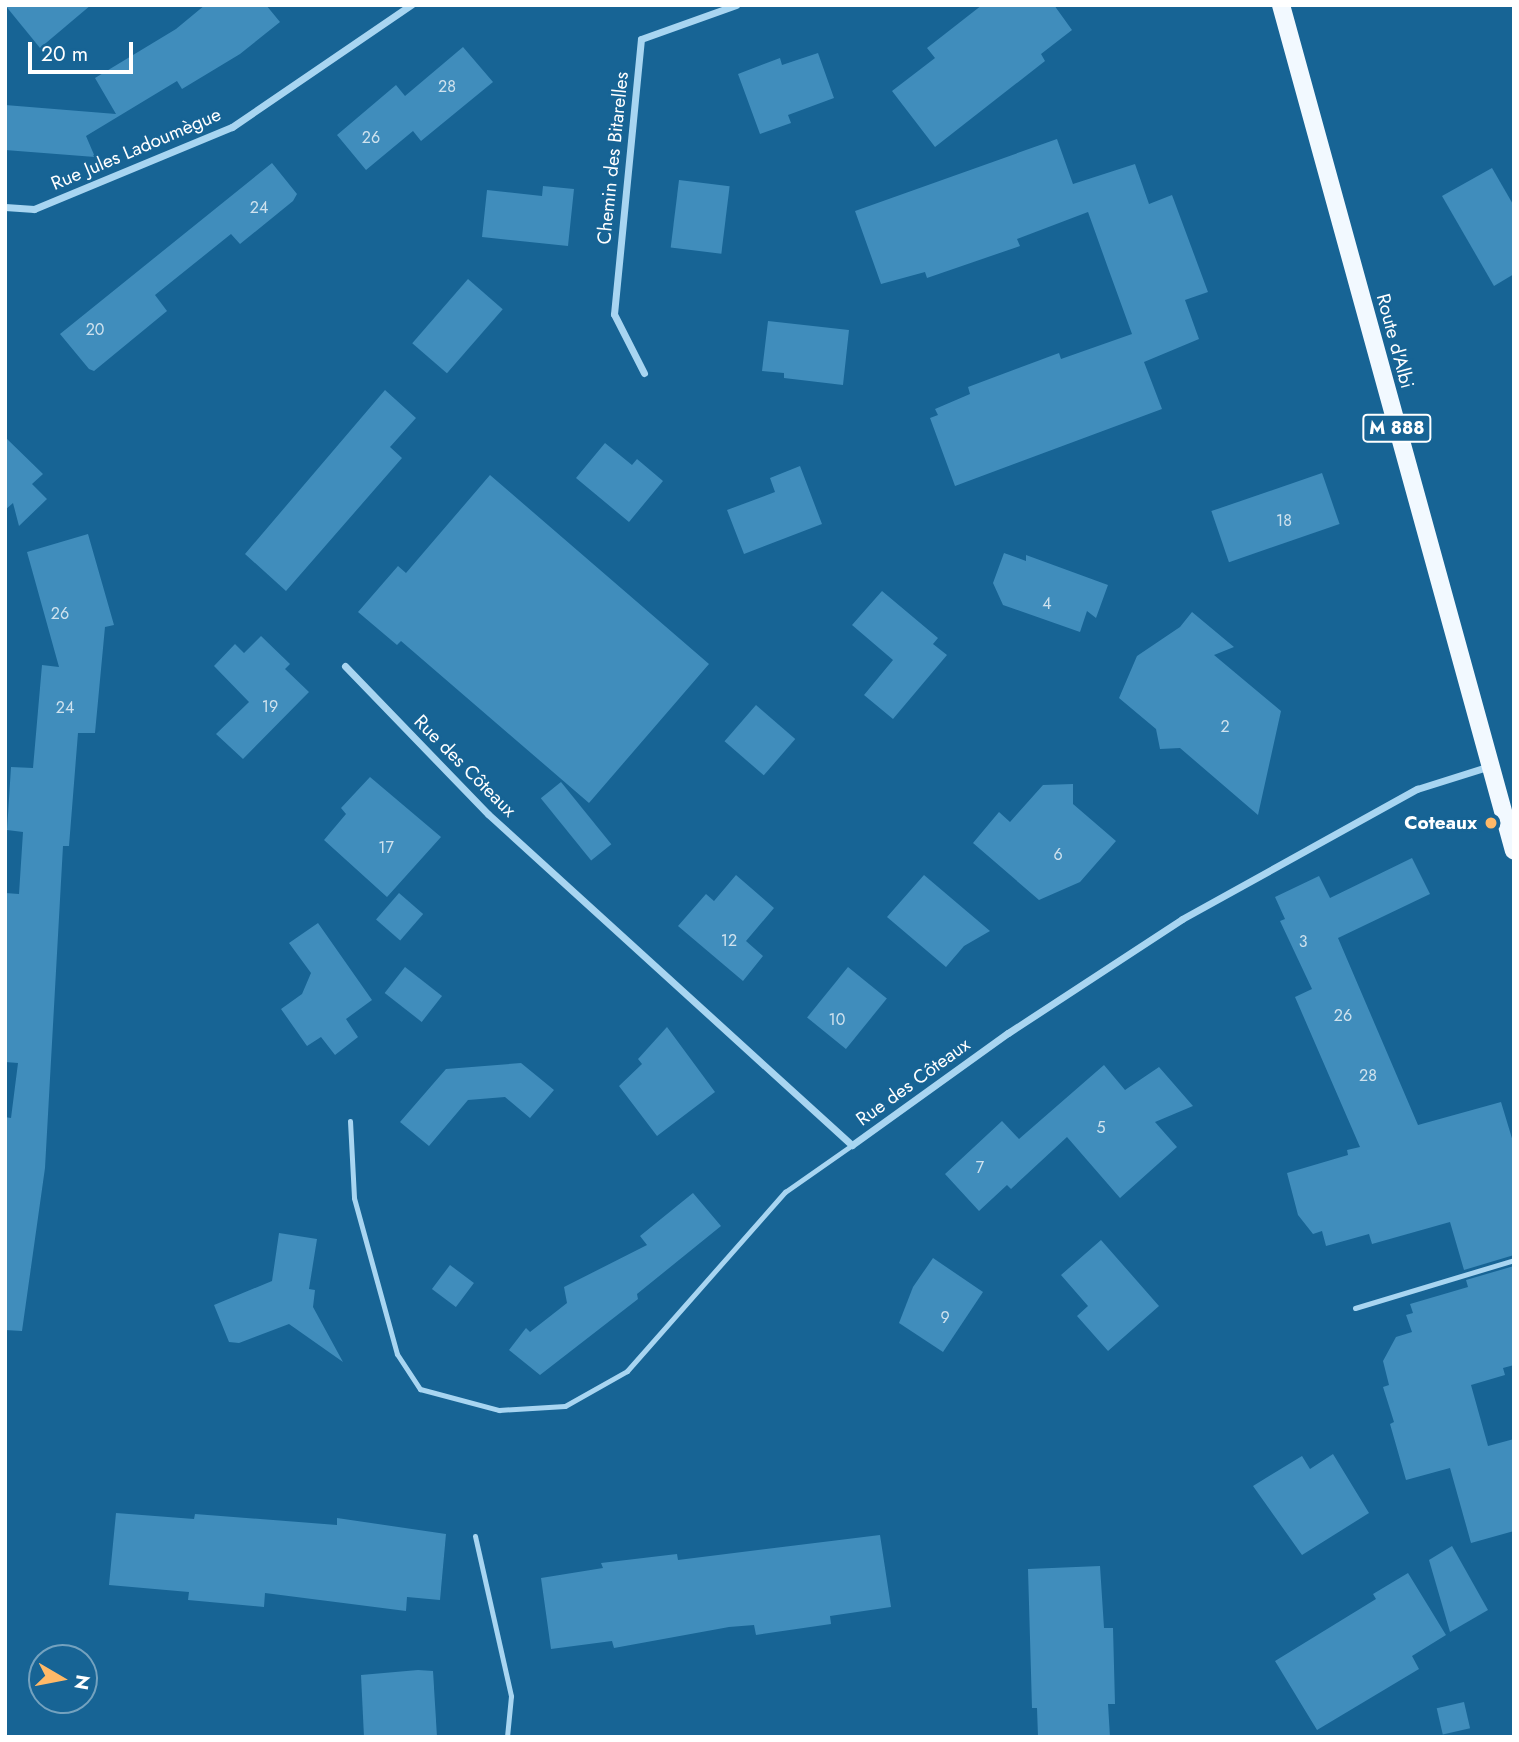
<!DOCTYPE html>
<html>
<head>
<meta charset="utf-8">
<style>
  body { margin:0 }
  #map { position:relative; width:1519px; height:1742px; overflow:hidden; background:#176495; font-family:Jost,sans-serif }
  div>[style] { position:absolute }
  .building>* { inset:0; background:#408dbc; transform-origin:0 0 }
  .lane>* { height:5px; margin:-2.5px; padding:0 2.5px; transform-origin:2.5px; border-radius:2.5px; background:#a8d5f1 }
  .street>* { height:7px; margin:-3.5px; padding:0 3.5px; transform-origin:3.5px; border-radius:3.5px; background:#a8d5f1 }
  .primary>* { height:18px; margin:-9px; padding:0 9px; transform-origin:9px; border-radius:9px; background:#f2f9ff }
  .dots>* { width:19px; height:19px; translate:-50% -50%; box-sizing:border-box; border:4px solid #176495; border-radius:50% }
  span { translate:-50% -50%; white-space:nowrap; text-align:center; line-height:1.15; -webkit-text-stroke:5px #176495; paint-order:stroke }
  .number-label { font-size:16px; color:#cfe2ee }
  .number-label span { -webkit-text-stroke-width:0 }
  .shield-label span { padding:2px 5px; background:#176495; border:2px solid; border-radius:5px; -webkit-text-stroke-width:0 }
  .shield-label { font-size:18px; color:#fff; font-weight:700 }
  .street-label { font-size:19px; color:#fff }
  .poi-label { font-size:19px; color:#fff; font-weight:700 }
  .right { translate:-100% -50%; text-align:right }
  .frame { position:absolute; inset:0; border:7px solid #fff; pointer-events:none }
  .north { position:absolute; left:28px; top:1644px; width:70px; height:70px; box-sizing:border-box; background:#176495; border:2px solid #74a2bf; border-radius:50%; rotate:100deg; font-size:19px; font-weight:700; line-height:28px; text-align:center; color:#fff }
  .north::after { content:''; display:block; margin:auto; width:24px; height:32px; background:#ffb968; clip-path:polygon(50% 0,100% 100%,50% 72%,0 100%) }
  .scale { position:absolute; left:28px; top:42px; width:105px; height:32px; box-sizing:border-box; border:4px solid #fff; border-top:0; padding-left:9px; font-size:21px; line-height:24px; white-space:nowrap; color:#fff; -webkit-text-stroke:5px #176495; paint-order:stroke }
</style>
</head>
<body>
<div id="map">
  <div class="building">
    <div style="clip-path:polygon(5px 5px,91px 5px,40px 48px)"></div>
    <div style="clip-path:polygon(205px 5px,266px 5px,280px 22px,240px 54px,182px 89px,177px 81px,86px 136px,95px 157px,5px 150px,5px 105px,116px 114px,95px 78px,176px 29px)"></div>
    <div style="clip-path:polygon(982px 5px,1054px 5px,1072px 30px,1041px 54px,1045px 61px,935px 147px,892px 91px,935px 58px,927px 48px)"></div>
    <div style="clip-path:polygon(463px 47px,493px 82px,421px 141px,413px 131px,366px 170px,337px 135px,396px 85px,405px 96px)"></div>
    <div style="clip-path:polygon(818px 53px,834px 98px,788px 115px,791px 123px,760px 134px,738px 74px,780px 58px,782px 65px)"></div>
    <div style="clip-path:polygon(1057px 139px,1073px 184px,1135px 164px,1149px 204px,1172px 195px,1208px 292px,1185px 300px,1199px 339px,1144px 362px,1162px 409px,955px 486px,930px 418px,938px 415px,935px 409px,970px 394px,968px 387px,1059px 353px,1061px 359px,1132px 334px,1108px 268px,1088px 212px,1017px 239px,1020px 246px,927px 278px,925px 272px,881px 284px,855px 211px)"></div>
    <div style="clip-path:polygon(272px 163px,297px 194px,293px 201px,240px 244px,231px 234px,155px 295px,167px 311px,94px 371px,89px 369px,60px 334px)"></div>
    <div style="clip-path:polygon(1492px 168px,1514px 206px,1514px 274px,1494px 286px,1442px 196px)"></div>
    <div style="left:679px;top:180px;width:51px;height:68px;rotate:7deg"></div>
    <div style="clip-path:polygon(543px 186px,574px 189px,568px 246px,482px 237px,487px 190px,542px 196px)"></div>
    <div style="left:468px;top:279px;width:46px;height:85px;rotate:41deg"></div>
    <div style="clip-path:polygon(768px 321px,849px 330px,843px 385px,784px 378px,784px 373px,762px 371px)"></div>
    <div style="clip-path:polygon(385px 390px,416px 418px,390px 447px,402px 458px,286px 591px,245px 554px)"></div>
    <div style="clip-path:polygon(5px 437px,43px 474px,32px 484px,47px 499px,19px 526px,13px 503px,5px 510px)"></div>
    <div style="clip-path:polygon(605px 443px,632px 465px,637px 459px,663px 481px,629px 522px,576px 478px)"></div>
    <div style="clip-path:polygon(800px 466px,822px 524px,744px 554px,727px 510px,775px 492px,770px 478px)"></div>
    <div style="left:1322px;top:473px;width:54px;height:117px;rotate:71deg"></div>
    <div style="clip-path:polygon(490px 475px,709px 664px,589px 803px,401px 641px,397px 645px,358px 612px,398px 566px,406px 573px)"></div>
    <div style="clip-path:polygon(88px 534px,114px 625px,105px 627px,95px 733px,78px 733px,69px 846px,63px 846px,45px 1168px,22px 1331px,5px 1330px,5px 1117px,11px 1118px,18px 1063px,5px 1062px,5px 893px,19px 894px,23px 832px,7px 830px,11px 767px,33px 768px,42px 665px,59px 667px,27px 552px)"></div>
    <div style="clip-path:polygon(1004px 553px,1026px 561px,1026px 555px,1108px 585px,1096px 618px,1087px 611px,1080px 632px,1003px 605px,993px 583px)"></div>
    <div style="clip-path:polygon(882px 591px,938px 638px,933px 644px,947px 655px,893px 719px,864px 695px,893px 660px,852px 625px)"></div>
    <div style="clip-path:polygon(1192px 612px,1234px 647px,1214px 655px,1281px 711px,1258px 815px,1180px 748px,1160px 749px,1156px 729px,1119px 698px,1137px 656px,1180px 627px)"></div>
    <div style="clip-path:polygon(261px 636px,290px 664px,285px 669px,309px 692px,243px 759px,216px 734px,249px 702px,214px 666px,235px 644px,244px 653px)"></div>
    <div style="left:756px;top:705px;width:52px;height:48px;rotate:41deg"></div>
    <div style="clip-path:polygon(370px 777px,441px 837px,387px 897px,324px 840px,346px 814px,341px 808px)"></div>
    <div style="left:561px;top:782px;width:80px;height:26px;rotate:51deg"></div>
    <div style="clip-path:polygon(1073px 784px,1073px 804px,1116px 841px,1080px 882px,1039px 900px,973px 843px,999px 812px,1010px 822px,1043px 785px)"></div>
    <div style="clip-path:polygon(1412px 858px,1430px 894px,1338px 938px,1418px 1125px,1501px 1102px,1514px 1145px,1514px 1255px,1464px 1270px,1450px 1222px,1372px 1244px,1369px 1234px,1326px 1246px,1322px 1231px,1313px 1234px,1298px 1215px,1287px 1173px,1348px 1155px,1347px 1150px,1360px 1147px,1295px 997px,1312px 989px,1280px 921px,1285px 919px,1275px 897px,1319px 876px,1330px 898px)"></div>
    <div style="clip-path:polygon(736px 875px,774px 908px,746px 941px,763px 956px,743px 981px,678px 926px,706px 894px,714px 901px)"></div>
    <div style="clip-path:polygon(924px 875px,990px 931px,964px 946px,946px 967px,887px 917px)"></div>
    <div style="left:399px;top:893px;width:32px;height:35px;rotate:41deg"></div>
    <div style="clip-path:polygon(318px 923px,372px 1000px,346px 1019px,358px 1037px,335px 1055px,321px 1037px,307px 1046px,281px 1009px,302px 994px,311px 973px,289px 943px)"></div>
    <div style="left:405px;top:967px;width:47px;height:33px;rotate:38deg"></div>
    <div style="left:848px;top:967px;width:50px;height:65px;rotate:39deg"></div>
    <div style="clip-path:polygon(667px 1027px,715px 1092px,657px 1136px,619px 1086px,642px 1064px,638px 1059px)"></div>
    <div style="clip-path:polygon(521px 1063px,554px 1090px,530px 1118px,505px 1097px,468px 1100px,429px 1146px,400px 1122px,446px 1069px)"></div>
    <div style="clip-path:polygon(1104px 1065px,1125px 1090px,1159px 1067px,1193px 1106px,1155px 1122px,1177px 1147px,1120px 1198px,1067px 1137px,1011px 1189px,1007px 1185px,979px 1211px,945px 1174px,1002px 1121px,1019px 1139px)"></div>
    <div style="clip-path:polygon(693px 1193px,721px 1226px,637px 1294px,638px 1299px,540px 1375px,509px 1350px,526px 1328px,530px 1332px,567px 1303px,564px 1287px,647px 1245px,640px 1236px)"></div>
    <div style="clip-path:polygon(279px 1233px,317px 1239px,309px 1289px,315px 1290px,313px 1307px,343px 1362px,289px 1324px,239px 1343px,229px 1342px,214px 1305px,272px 1281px)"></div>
    <div style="clip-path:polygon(1101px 1240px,1159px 1306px,1108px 1351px,1077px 1316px,1088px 1306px,1061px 1275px)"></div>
    <div style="clip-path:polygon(933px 1258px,983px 1292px,943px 1352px,899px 1323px,913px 1287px)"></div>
    <div style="left:450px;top:1265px;width:30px;height:30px;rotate:37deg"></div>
    <div style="clip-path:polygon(1514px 1266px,1514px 1365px,1503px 1368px,1505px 1375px,1471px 1385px,1488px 1446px,1514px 1439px,1514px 1531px,1471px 1543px,1450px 1468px,1406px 1480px,1390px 1424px,1394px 1422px,1383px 1387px,1389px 1385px,1383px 1361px,1396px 1337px,1412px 1332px,1406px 1315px,1413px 1313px,1410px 1304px,1468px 1287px,1466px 1280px)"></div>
    <div style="clip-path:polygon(1333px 1454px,1369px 1513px,1302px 1555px,1253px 1486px,1302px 1456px,1310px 1469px)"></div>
    <div style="clip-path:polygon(116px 1513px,194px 1519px,195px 1514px,337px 1525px,337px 1518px,446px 1534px,440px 1600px,407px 1597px,406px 1611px,265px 1593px,264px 1607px,188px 1600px,189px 1592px,109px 1585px)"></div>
    <div style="clip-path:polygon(880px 1535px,891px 1607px,830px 1616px,831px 1624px,756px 1635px,754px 1625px,729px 1627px,614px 1648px,612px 1641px,551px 1649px,541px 1578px,603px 1568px,601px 1563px,677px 1554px,678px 1560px)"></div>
    <div style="clip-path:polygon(1452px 1546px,1488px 1610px,1450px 1632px,1429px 1560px)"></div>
    <div style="clip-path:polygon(1100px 1566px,1104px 1628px,1113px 1628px,1115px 1704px,1108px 1704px,1110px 1737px,1038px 1737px,1037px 1708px,1032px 1708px,1028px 1569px)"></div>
    <div style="clip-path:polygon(1408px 1573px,1446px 1635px,1412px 1656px,1419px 1669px,1317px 1730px,1275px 1661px,1376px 1599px,1373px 1594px)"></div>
    <div style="clip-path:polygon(418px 1670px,433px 1671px,437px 1737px,364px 1737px,361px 1675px)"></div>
    <div style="left:1464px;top:1702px;width:27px;height:28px;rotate:77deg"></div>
  </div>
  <div class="lane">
    <div style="left:350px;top:1121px;width:77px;rotate:87deg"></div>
    <div style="left:354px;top:1198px;width:162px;rotate:74.6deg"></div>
    <div style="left:397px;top:1354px;width:42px;rotate:56.7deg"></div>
    <div style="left:420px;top:1389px;width:82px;rotate:14.9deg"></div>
    <div style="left:499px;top:1410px;width:66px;rotate:-3.5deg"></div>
    <div style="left:565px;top:1406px;width:71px;rotate:-29.4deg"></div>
    <div style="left:627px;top:1371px;width:239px;rotate:-48.6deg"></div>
    <div style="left:785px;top:1192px;width:82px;rotate:-35deg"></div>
    <div style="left:1355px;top:1308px;width:166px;rotate:-16.8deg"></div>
    <div style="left:475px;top:1536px;width:164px;rotate:77.3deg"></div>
    <div style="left:511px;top:1696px;width:41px;rotate:95.6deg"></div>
  </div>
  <div class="street">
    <div style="left:5px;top:207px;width:29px;rotate:4deg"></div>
    <div style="left:34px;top:209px;width:214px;rotate:-22.5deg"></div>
    <div style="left:232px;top:127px;width:217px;rotate:-34.3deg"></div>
    <div style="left:644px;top:373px;width:66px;rotate:-117deg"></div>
    <div style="left:614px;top:314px;width:276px;rotate:-84.4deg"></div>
    <div style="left:641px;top:39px;width:101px;rotate:-19.7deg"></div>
    <div style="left:345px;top:666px;width:206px;rotate:46deg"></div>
    <div style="left:488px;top:814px;width:492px;rotate:42.3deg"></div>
    <div style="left:852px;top:1145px;width:192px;rotate:-35.7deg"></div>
    <div style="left:1008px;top:1033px;width:208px;rotate:-33.2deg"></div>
    <div style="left:1182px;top:919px;width:269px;rotate:-29deg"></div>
    <div style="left:1417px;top:789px;width:77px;rotate:-17.5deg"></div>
  </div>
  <div class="primary">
    <div style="left:1281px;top:5px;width:877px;rotate:74.6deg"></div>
  </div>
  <div class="dots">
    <div style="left:1491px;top:823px;background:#ffb968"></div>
  </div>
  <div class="number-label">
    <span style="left:447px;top:87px">28</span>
    <span style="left:371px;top:138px">26</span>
    <span style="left:259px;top:208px">24</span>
    <span style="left:95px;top:330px">20</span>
    <span style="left:1284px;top:521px">18</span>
    <span style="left:1047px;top:604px">4</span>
    <span style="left:60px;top:614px">26</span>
    <span style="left:270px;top:707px">19</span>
    <span style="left:65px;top:708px">24</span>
    <span style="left:1225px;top:727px">2</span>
    <span style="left:386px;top:848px">17</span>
    <span style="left:1058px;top:855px">6</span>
    <span style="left:729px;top:941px">12</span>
    <span style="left:1303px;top:942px">3</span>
    <span style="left:1343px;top:1016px">26</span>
    <span style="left:837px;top:1020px">10</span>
    <span style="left:1368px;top:1076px">28</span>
    <span style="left:1101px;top:1128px">5</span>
    <span style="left:980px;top:1168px">7</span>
    <span style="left:945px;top:1318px">9</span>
  </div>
  <div class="shield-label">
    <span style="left:1397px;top:428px">M 888</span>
  </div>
  <div class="street-label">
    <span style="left:136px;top:149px;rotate:-23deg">Rue Jules Ladoumègue</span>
    <span style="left:613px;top:158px;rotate:-84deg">Chemin des Bitarelles</span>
    <span style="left:1395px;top:341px;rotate:75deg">Route d'Albi</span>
    <span style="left:465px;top:766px;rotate:45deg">Rue des Côteaux</span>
    <span style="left:913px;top:1082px;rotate:-36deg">Rue des Côteaux</span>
  </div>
  <div class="poi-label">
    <span class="right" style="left:1477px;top:823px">Coteaux</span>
  </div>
  <div class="frame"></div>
  <div class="north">N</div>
  <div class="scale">20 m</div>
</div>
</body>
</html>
